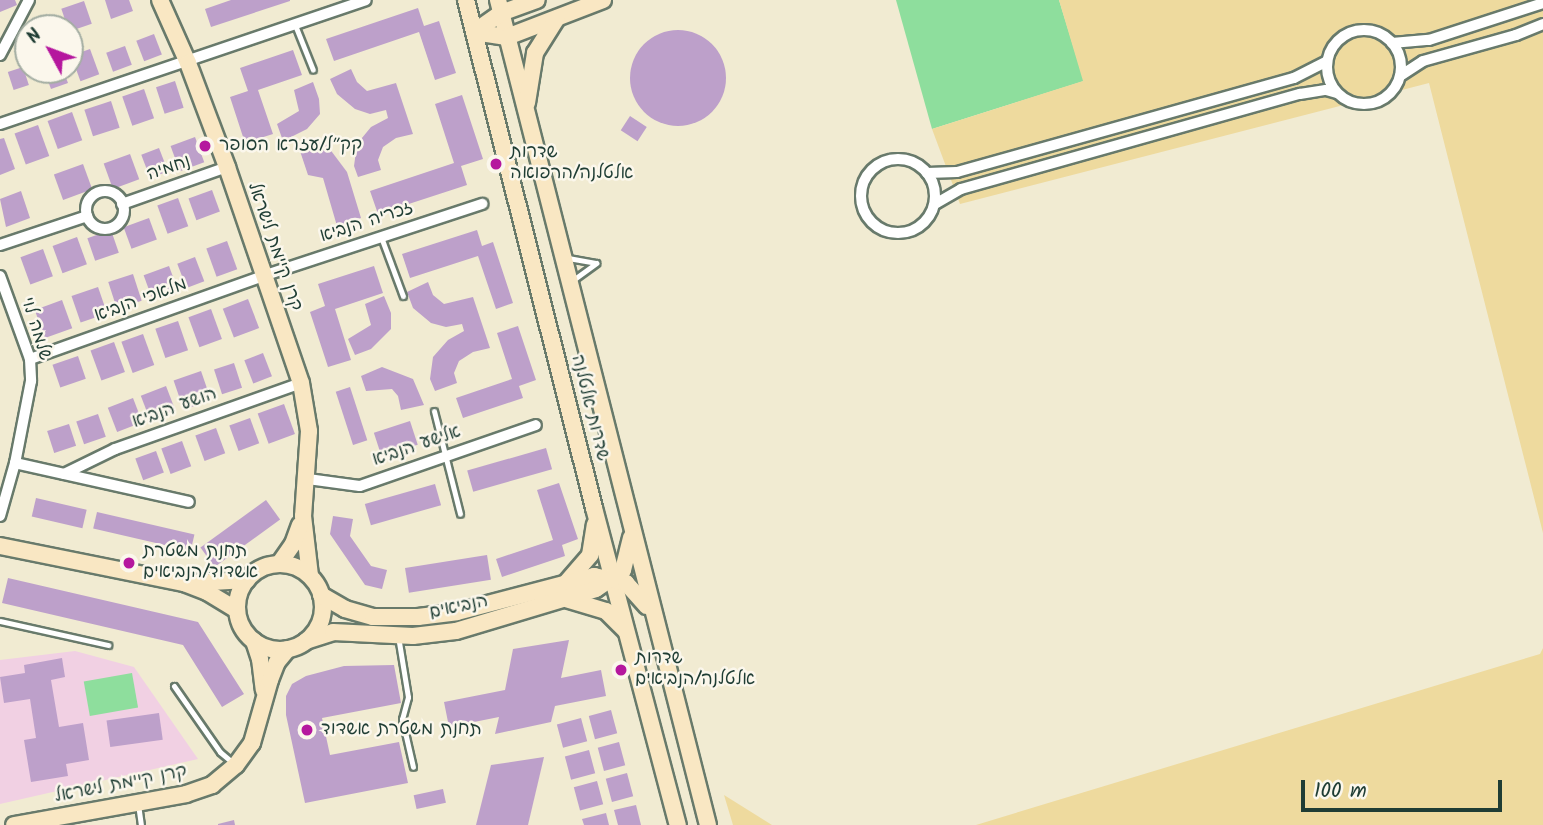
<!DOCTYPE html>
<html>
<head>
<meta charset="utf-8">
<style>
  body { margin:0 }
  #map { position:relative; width:1543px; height:825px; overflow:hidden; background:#f1ebd2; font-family:Kalam,"Playpen Sans Hebrew",sans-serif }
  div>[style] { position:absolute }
  .built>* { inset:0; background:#f1d0e3 }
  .green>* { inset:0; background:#8ede9d; transform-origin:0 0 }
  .sand>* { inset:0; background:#eeda9e }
  .building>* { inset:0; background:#bda0ca; transform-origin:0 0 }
  .round { border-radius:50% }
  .roads { filter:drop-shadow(2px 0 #687a6b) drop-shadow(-2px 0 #687a6b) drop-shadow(0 2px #687a6b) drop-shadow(0 -2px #687a6b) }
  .lane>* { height:5px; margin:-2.5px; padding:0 2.5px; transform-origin:2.5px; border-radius:2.5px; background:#fff }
  .street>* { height:10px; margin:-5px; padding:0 5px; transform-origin:5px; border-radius:5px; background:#fff }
  .street>.ring { margin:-5px; padding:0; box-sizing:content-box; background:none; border:10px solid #fff; border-radius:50% }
  .secondary>* { height:16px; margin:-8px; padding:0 8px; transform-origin:8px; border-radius:8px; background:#f9e7c3 }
  .secondary>.ring { margin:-8px; padding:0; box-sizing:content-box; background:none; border:16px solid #f9e7c3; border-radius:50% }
  .dots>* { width:19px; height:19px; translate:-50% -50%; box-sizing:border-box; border:4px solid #fbf7ec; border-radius:50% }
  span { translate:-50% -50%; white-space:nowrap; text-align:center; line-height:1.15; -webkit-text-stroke:5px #fbf7ec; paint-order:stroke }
  .poi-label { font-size:18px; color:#1f3d34 }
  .left { translate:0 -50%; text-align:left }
  .street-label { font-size:18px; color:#1f3d34 }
  .north { position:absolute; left:14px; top:14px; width:70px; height:70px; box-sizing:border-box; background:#fbf7ec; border:2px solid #a3ada2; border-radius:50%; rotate:311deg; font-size:19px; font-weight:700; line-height:28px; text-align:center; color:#1f3d34 }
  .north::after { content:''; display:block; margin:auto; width:24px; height:32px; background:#b5179e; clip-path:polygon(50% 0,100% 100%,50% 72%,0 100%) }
  .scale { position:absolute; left:1301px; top:780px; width:201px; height:32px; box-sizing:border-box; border:4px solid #1f3d34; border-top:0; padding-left:9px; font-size:21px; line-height:24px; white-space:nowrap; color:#1f3d34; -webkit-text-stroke:5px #fbf7ec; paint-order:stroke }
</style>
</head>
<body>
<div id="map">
  <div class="built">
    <div style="clip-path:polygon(75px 651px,134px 667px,198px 759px,0 804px,0 660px)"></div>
  </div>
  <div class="green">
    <div style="clip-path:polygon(896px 0,1059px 0,1084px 81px,932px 129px)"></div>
    <div style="left:132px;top:673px;width:35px;height:49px;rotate:80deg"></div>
  </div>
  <div class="sand">
    <div style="clip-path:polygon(1059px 0,1543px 0,1543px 533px,1429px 83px,960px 204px,932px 129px,1083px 81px)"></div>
    <div style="clip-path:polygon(1543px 648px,1543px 825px,976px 825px,1540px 654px)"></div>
    <div style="clip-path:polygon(724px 795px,772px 825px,733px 825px)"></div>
  </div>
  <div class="building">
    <div style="clip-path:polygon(0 0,15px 0,17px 5px,0 12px)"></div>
    <div style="clip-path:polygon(105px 0,129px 0,133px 11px,111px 19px)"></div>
    <div style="clip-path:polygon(231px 0,290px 0,290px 1px,211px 27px,205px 9px)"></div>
    <div style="left:84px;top:1px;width:24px;height:24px;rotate:71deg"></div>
    <div style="clip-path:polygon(418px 8px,424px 26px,439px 21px,456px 73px,435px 80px,419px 32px,334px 61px,326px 39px)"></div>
    <div style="clip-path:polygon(54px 15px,59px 28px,34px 28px,32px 23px)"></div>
    <div class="round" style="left:630px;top:30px;width:96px;height:96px"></div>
    <div style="left:154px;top:34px;width:22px;height:19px;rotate:69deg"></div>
    <div style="left:125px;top:46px;width:20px;height:20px;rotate:70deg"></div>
    <div style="left:90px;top:49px;width:27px;height:20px;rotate:70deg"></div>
    <div style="clip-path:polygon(293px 50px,302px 75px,258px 90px,273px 134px,245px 143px,230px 97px,248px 91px,240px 68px)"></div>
    <div style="left:23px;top:67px;width:19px;height:16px;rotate:72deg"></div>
    <div style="clip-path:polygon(351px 69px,357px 82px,367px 91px,396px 83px,413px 134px,396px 138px,383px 147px,378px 160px,381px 170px,358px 177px,354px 166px,357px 144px,371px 127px,388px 118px,386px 110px,370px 114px,355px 109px,337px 94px,330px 79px)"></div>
    <div style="clip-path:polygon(44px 70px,63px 70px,68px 83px,51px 89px)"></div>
    <div style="left:175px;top:81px;width:28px;height:20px;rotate:72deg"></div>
    <div style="clip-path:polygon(313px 82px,319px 99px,320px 114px,307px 129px,283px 141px,277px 124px,299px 111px,294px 90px)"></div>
    <div style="left:144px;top:89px;width:31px;height:23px;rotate:71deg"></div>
    <div style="clip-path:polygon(462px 95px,483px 159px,461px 166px,467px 185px,378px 214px,370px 191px,454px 163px,435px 104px)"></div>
    <div style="left:111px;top:101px;width:28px;height:28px;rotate:72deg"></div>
    <div style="left:72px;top:112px;width:30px;height:26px;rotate:70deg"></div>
    <div style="left:630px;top:116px;width:20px;height:17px;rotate:33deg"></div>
    <div style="left:38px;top:125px;width:33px;height:25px;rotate:70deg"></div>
    <div style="left:195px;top:137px;width:27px;height:26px;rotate:70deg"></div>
    <div style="clip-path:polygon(4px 138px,15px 169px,0 175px,0 139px)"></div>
    <div style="clip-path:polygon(323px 140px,347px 172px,361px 218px,337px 226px,323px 178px,308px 175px,300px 151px)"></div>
    <div style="left:159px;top:148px;width:25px;height:19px;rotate:69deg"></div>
    <div style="left:130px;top:154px;width:27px;height:28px;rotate:70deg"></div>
    <div style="left:83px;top:164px;width:27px;height:31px;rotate:70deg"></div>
    <div style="left:212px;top:190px;width:23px;height:25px;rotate:70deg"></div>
    <div style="clip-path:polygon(21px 191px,30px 218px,6px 227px,0 199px)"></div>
    <div style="left:178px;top:198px;width:30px;height:22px;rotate:70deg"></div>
    <div style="left:149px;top:218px;width:23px;height:27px;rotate:70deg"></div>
    <div style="left:111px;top:230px;width:24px;height:25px;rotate:71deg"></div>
    <div style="clip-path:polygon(477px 230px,482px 246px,493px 242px,513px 303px,496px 309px,478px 256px,410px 278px,402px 254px)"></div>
    <div style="left:77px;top:237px;width:29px;height:26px;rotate:70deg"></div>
    <div style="left:227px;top:241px;width:30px;height:22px;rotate:70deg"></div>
    <div style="left:43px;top:249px;width:29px;height:24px;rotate:70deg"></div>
    <div style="left:195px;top:257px;width:26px;height:19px;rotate:69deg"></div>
    <div style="left:169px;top:266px;width:27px;height:27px;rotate:70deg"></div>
    <div style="clip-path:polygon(374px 266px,383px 293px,335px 309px,351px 360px,328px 367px,310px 312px,325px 306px,318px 284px)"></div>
    <div style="left:133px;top:274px;width:28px;height:26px;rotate:72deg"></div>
    <div style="clip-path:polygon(428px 282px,433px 295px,444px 304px,473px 297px,490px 348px,473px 352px,459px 361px,454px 373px,457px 383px,435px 391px,430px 379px,433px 357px,448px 340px,464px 331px,462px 324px,446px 327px,431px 323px,413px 308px,407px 292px)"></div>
    <div style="left:98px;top:287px;width:28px;height:28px;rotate:71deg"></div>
    <div style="clip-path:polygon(384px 296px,391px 313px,391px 329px,371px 349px,355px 355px,348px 339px,371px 325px,365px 304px)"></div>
    <div style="left:248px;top:299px;width:31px;height:27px;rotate:69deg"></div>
    <div style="left:62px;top:300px;width:30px;height:29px;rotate:70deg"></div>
    <div style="left:211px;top:309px;width:32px;height:24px;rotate:70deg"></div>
    <div style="left:178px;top:321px;width:31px;height:24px;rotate:71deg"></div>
    <div style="clip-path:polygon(518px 326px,536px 380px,519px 386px,523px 398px,463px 418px,456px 398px,512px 379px,497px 333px)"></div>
    <div style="left:143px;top:334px;width:33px;height:23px;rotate:70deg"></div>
    <div style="left:114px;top:342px;width:32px;height:25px;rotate:70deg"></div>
    <div style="left:263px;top:353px;width:25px;height:20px;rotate:69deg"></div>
    <div style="left:78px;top:356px;width:24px;height:27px;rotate:71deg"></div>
    <div style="left:234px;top:363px;width:26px;height:21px;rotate:72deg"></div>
    <div style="clip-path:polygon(382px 367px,413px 379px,424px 405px,401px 410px,398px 396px,392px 389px,366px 391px,361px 376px)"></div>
    <div style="left:201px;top:371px;width:31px;height:29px;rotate:71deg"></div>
    <div style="left:166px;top:386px;width:26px;height:27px;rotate:69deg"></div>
    <div style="left:350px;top:387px;width:56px;height:15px;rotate:72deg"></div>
    <div style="left:133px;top:398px;width:26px;height:27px;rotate:69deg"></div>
    <div style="left:284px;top:404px;width:32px;height:28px;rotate:70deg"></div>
    <div style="left:98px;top:414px;width:24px;height:23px;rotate:71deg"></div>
    <div style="left:250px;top:418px;width:27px;height:22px;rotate:70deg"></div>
    <div style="left:410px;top:421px;width:25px;height:38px;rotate:72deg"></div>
    <div style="left:69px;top:424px;width:23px;height:23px;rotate:72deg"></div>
    <div style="left:216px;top:428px;width:27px;height:22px;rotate:70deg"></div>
    <div style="left:182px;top:441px;width:27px;height:22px;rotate:70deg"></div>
    <div style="left:546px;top:448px;width:22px;height:82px;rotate:74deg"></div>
    <div style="left:156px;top:451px;width:23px;height:22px;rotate:70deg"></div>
    <div style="clip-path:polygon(559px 483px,578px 539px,562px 545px,565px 556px,502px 577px,496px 559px,553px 540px,537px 490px)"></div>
    <div style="left:435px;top:484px;width:22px;height:73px;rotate:74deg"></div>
    <div style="left:36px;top:498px;width:52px;height:19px;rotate:13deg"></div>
    <div style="left:266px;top:500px;width:24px;height:81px;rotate:54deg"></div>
    <div style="left:97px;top:512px;width:100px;height:17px;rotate:13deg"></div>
    <div style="clip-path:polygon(333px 516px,353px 519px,350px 536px,371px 566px,387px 570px,382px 589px,365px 585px,330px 534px)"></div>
    <div style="left:487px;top:555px;width:25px;height:83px;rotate:81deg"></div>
    <div style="clip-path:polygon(8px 578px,198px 622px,244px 694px,222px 707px,183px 645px,2px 603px)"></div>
    <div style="clip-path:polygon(569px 640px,561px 678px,601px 670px,606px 696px,555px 706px,551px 722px,495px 734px,499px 717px,449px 727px,444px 702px,505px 690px,513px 649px)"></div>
    <div style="clip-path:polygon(62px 658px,65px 677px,51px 680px,59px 727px,83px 723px,89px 760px,66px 764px,68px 776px,31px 782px,24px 740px,36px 738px,30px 699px,4px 703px,0 677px,25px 673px,24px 665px)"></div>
    <div style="clip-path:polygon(394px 665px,401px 703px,322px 718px,330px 755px,399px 742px,408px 783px,305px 803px,286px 715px,286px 696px,292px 684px,306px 676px,344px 666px)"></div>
    <div style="left:611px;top:710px;width:24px;height:23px;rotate:75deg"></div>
    <div style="left:159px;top:713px;width:27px;height:53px;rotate:82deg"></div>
    <div style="left:581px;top:718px;width:24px;height:25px;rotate:75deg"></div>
    <div style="left:619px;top:742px;width:24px;height:22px;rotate:75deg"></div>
    <div style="left:589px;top:750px;width:24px;height:25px;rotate:75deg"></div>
    <div style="clip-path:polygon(544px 757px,528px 825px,476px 825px,491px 765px)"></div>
    <div style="left:627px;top:773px;width:24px;height:22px;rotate:75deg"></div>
    <div style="left:597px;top:781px;width:24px;height:24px;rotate:75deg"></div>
    <div style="left:443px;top:789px;width:14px;height:30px;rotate:78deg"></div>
    <div style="clip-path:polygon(636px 805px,641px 825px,618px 825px,614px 810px)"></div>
    <div style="clip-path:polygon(606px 813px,609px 825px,584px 825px,582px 819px)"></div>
    <div style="clip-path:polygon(234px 820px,235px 825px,218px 825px,218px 824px)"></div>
  </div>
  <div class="roads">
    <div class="lane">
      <div style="left:295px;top:25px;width:48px;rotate:68.2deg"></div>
      <div style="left:381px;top:237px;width:63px;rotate:69.6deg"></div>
      <div style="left:568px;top:258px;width:28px;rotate:10deg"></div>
      <div style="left:573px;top:280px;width:29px;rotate:-36deg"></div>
      <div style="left:434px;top:411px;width:106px;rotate:75.8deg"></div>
      <div style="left:0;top:621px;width:111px;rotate:12.5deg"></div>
      <div style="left:398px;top:636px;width:62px;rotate:80.7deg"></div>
      <div style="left:408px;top:697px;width:23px;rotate:105deg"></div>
      <div style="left:402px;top:719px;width:49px;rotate:77.1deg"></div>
      <div style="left:174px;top:686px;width:80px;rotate:55.1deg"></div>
      <div style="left:220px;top:752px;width:17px;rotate:40deg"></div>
      <div style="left:138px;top:804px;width:21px;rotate:82deg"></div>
    </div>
    <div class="street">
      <div class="ring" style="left:1327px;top:30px;width:64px;height:64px"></div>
      <div style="left:1392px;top:43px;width:37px;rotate:-5deg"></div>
      <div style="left:1429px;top:40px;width:120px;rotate:-18deg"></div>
      <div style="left:0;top:55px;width:62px;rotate:-62.2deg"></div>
      <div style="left:1400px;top:76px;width:27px;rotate:-33deg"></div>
      <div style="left:1423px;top:61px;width:97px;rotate:-15.6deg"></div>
      <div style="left:1516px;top:35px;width:29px;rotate:-22deg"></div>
      <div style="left:0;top:124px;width:386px;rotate:-18.7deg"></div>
      <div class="ring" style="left:861px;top:159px;width:64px;height:64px"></div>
      <div style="left:927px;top:173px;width:30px;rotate:-2deg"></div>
      <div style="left:957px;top:172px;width:350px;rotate:-15.6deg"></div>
      <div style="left:1294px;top:78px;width:37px;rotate:-27deg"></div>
      <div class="ring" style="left:86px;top:191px;width:28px;height:28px"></div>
      <div style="left:122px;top:204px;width:111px;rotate:-19.4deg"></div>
      <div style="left:935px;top:204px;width:30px;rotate:-30deg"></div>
      <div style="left:961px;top:189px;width:352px;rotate:-15.7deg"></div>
      <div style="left:1300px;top:94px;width:26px;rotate:-9deg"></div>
      <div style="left:1326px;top:90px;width:11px;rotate:15deg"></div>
      <div style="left:0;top:245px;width:92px;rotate:-18.4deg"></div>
      <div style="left:0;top:276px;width:88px;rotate:70.1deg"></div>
      <div style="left:30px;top:359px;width:22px;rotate:87deg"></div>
      <div style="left:31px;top:381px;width:84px;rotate:101deg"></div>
      <div style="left:15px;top:463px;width:55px;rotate:105.8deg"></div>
      <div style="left:30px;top:359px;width:247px;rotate:-19.6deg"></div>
      <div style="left:263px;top:276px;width:231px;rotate:-18.2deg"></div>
      <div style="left:15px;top:463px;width:178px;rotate:12.6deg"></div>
      <div style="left:64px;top:474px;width:57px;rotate:-26.1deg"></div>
      <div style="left:115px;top:449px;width:197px;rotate:-19.5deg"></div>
      <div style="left:308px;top:479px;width:52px;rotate:7.7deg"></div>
      <div style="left:360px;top:486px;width:186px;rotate:-19.1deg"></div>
    </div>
    <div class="secondary">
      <div style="left:160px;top:0;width:69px;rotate:66deg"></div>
      <div style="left:188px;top:63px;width:111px;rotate:69.4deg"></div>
      <div style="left:227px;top:167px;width:228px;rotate:71.1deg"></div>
      <div style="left:301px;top:383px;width:49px;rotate:80.5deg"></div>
      <div style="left:309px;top:431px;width:85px;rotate:94deg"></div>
      <div style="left:303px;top:516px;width:60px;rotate:83.3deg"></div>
      <div style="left:466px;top:0;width:524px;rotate:75.86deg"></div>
      <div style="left:594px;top:508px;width:328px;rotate:75.2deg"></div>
      <div style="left:498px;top:0;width:851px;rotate:75.72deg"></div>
      <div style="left:474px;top:32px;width:33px;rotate:9deg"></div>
      <div style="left:507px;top:37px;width:103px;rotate:-21.1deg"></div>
      <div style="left:474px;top:32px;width:33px;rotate:-35deg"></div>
      <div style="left:501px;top:13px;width:38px;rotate:-20deg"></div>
      <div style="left:527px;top:103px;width:51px;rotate:-80.9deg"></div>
      <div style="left:535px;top:53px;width:41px;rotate:-57.8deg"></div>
      <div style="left:0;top:546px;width:188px;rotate:11.4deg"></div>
      <div style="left:184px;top:583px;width:25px;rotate:21deg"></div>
      <div style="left:207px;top:592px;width:35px;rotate:31deg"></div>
      <div style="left:279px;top:564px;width:24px;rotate:-55deg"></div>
      <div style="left:293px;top:544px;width:20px;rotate:-70deg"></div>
      <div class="ring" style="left:237px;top:564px;width:70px;height:70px"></div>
      <div style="left:194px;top:583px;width:53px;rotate:-3.2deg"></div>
      <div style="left:566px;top:583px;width:37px;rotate:-49deg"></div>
      <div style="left:590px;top:555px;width:31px;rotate:-81deg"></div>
      <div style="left:321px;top:595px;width:28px;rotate:30deg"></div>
      <div style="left:345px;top:609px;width:29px;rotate:16deg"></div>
      <div style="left:373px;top:617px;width:45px"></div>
      <div style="left:418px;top:617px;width:39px;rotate:-7deg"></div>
      <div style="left:457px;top:612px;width:142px;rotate:-14.7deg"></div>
      <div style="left:594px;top:576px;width:33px;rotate:12deg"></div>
      <div style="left:626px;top:583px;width:31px;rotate:48deg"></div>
      <div style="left:566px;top:599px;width:42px;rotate:16.7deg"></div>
      <div style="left:606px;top:611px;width:27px;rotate:45deg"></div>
      <div style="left:254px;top:641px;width:19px;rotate:72deg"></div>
      <div style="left:260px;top:659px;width:31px;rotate:83deg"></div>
      <div style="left:306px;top:641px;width:28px;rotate:-18deg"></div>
      <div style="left:333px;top:632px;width:80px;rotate:2.9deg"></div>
      <div style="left:413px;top:636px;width:43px;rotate:-6.6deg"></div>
      <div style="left:456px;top:631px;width:146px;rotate:-16.7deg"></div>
      <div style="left:596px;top:589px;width:33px;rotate:-35deg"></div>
      <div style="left:623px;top:570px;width:34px;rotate:-76deg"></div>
      <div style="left:14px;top:825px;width:175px;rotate:-10.2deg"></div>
      <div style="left:186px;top:794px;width:28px;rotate:-19deg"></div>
      <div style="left:212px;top:785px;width:31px;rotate:-40deg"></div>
      <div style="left:236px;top:765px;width:27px;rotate:-54deg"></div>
      <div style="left:252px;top:743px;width:66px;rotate:-74.1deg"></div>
      <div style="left:270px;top:680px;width:19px;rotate:-69deg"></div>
      <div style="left:277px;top:662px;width:17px;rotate:-50deg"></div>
    </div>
  </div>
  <div class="dots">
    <div style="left:205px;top:146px;background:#b5179e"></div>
    <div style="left:496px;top:164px;background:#b5179e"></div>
    <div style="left:129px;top:563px;background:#b5179e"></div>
    <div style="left:621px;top:670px;background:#b5179e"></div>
    <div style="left:307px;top:730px;background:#b5179e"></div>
  </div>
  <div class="poi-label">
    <span class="left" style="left:219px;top:146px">קק״ל/עזרא הסופר</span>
    <span class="left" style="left:510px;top:164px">שדרות<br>אלטלנה/הרפואה</span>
    <span class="left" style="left:143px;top:563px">תחנת משטרת<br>אשדוד/הנביאים</span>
    <span class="left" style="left:635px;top:670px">שדרות<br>אלטלנה/הנביאים</span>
    <span class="left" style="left:321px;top:730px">תחנת משטרת אשדוד</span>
  </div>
  <div class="street-label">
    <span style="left:169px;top:169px;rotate:-19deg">נחמיה</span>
    <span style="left:367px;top:223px;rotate:-18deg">זכריה הנביא</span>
    <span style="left:274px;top:247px;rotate:71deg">קרן קיימת לישראל</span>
    <span style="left:141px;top:301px;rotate:-20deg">מלאכי הנביא</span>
    <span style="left:35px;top:329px;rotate:73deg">שלמה לוי</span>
    <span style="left:589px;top:408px;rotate:76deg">שדרות אלטלנה</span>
    <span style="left:175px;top:409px;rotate:-20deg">הושע הנביא</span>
    <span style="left:417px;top:447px;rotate:-19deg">אלישע הנביא</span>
    <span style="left:459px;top:608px;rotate:-12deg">הנביאים</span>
    <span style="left:121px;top:785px;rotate:-11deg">קרן קיימת לישראל</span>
  </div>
  <div class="north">N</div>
  <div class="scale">100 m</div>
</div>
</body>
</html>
